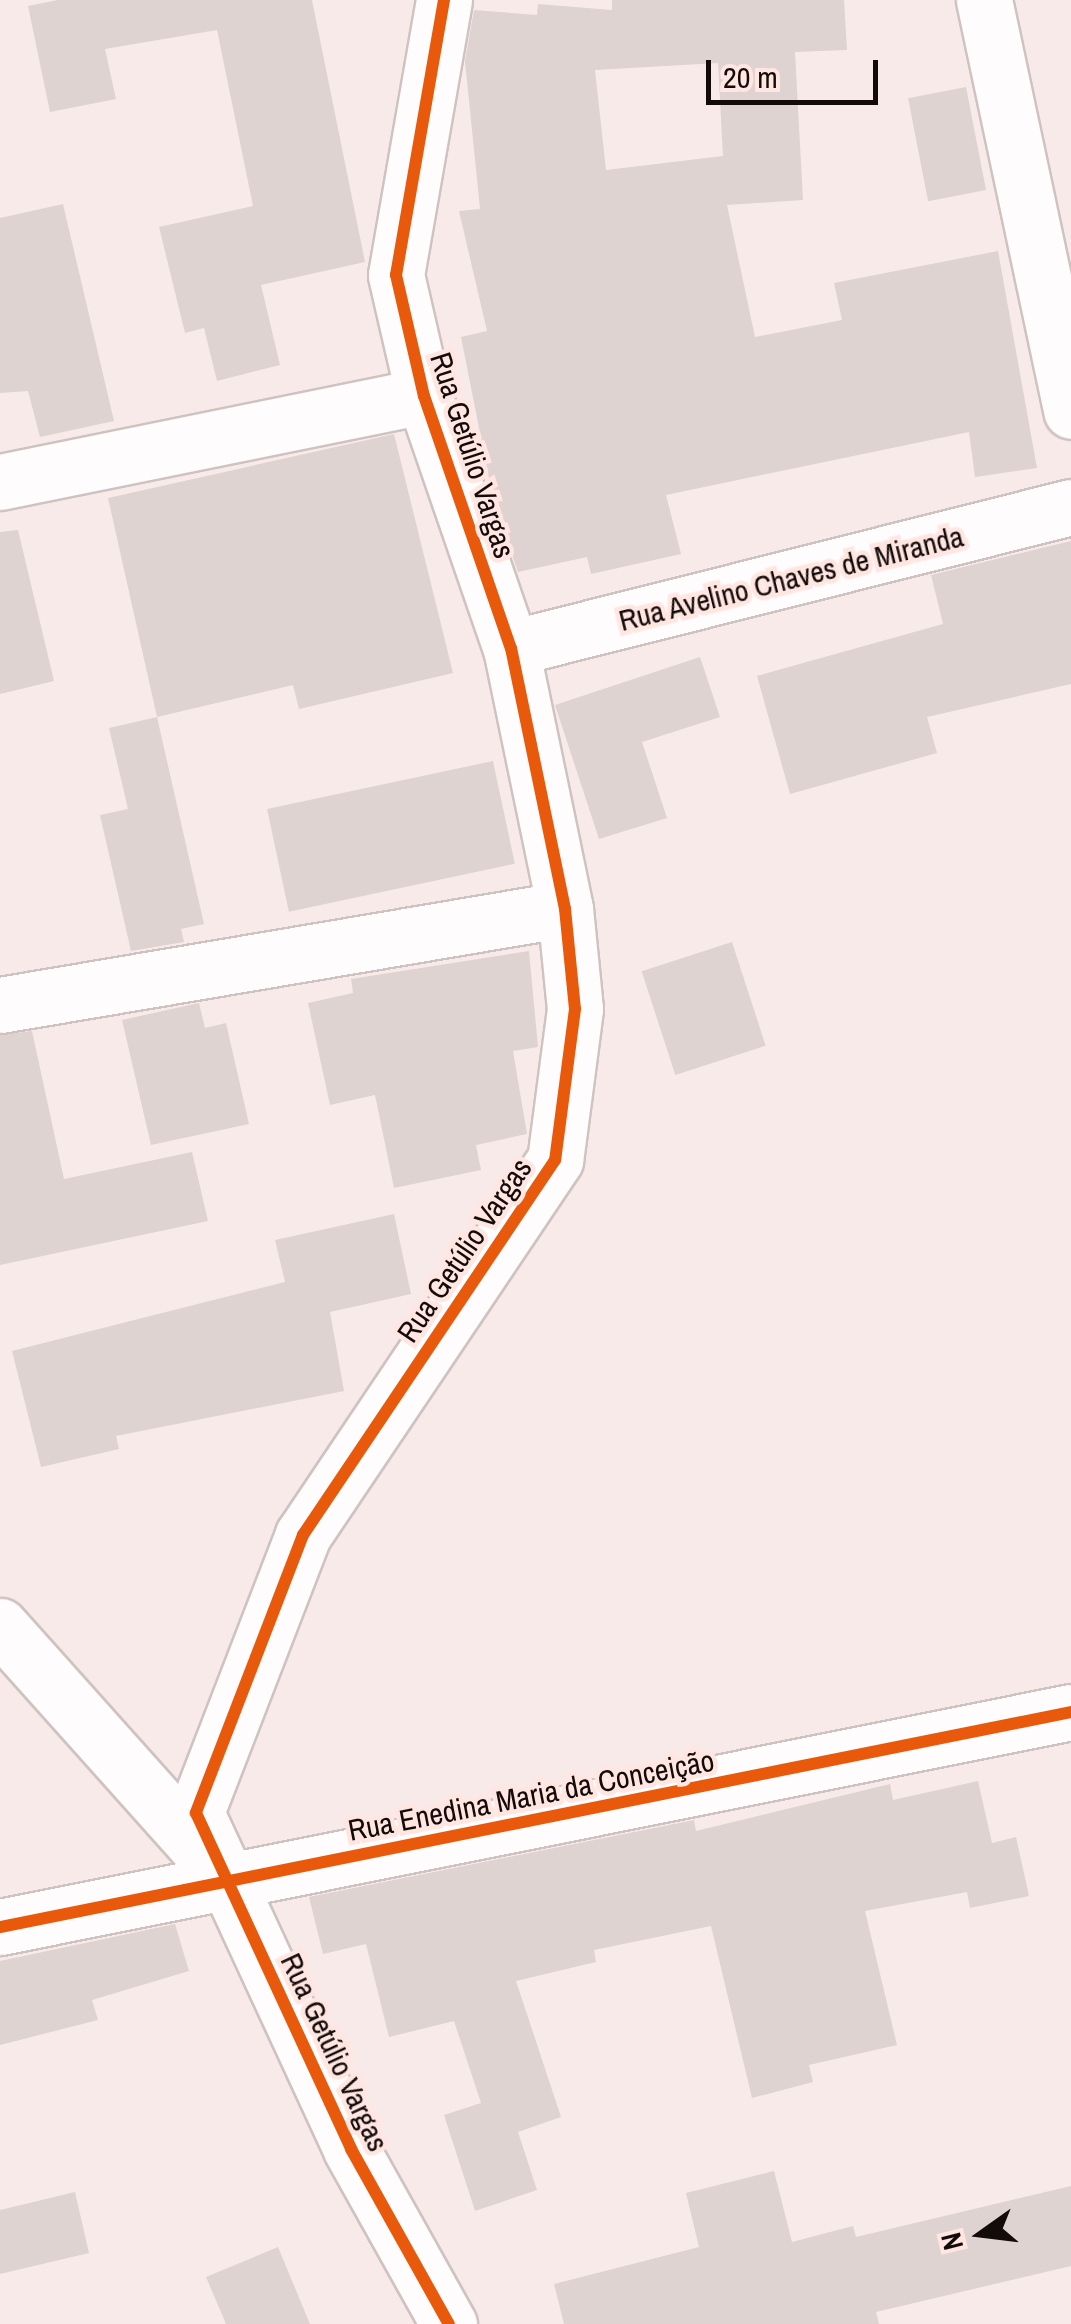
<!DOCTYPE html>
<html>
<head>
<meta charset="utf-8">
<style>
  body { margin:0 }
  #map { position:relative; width:1071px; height:2324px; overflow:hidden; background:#f8eae8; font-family:"Archivo Narrow",sans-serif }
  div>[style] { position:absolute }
  .building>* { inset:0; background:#ded3d1; transform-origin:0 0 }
  .roads { filter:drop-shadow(2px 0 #cec3c1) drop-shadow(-2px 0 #cec3c1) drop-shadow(0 2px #cec3c1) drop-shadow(0 -2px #cec3c1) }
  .street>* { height:55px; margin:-27.5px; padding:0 27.5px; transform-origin:27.5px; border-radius:27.5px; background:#fefcfc }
  .cycleway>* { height:12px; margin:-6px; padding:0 6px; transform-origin:6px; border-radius:6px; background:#e8590c }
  span { translate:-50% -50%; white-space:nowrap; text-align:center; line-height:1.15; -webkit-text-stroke:9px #ffe6e1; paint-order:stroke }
  .street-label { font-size:30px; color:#120b09 }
  .north { position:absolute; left:931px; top:2184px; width:100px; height:100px; -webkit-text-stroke:8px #ffe6e1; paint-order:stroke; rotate:256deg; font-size:28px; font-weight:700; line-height:40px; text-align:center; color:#120b09 }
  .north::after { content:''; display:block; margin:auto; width:35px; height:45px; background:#120b09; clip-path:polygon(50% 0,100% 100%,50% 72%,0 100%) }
  .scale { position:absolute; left:706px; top:60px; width:172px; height:45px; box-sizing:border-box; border:5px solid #120b09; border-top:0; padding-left:12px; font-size:30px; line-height:35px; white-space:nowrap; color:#120b09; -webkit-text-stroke:8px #ffe6e1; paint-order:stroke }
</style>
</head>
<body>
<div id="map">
  <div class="building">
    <div style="clip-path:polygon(58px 0,312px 0,365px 262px,261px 285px,280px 365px,217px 381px,204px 328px,185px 333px,159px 227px,253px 206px,217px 30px,105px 49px,116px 99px,50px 112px,28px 6px)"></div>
    <div style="clip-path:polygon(evenodd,612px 0,844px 0,847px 50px,795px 52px,803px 200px,727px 205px,755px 337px,842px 320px,834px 283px,998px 251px,1037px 468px,975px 477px,969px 432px,666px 495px,681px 554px,591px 574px,587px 557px,518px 572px,493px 499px,461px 337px,487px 331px,459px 211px,480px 209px,465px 61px,474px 10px,537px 15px,538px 4px,612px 10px,612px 0,718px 63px,723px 156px,606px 170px,595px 70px,718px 63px)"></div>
    <div style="left:966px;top:87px;width:105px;height:59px;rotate:79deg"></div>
    <div style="clip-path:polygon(63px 204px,114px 421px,40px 437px,28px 391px,0 393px,0 218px)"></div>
    <div style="clip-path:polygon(394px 434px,453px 673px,299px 709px,293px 685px,157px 717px,108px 498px)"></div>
    <div style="clip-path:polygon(18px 530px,54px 681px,0 694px,0 532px)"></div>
    <div style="clip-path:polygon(1071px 541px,1071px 684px,927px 717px,937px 753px,790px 794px,757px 676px,943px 624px,931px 575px)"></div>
    <div style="clip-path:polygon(700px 657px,720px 717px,642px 742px,667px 818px,599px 839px,555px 705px)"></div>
    <div style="clip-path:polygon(157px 717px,204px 924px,181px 929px,184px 942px,131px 951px,100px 815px,128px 809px,109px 728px)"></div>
    <div style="left:493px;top:761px;width:105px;height:231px;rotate:78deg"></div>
    <div style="left:732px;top:942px;width:109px;height:95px;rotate:72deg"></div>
    <div style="clip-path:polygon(529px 951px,538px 1047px,513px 1051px,527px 1134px,476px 1145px,481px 1170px,394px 1188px,375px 1095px,330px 1105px,308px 1003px,353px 993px,351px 979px)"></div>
    <div style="clip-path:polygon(199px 1003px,205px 1028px,226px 1023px,249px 1124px,151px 1145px,122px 1020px)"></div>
    <div style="clip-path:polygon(32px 1031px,64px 1179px,192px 1152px,208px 1221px,0 1265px,0 1035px)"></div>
    <div style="clip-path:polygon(394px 1214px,411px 1294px,330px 1312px,344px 1391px,116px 1436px,119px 1449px,41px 1467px,12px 1351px,285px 1282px,275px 1240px)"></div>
    <div style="clip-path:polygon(978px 1781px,992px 1843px,1016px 1837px,1029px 1896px,970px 1908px,967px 1892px,865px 1911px,897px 2045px,809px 2065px,813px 2082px,752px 2098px,711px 1926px,594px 1950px,596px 1962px,516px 1981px,561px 2117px,518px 2132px,537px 2190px,475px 2211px,444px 2115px,481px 2103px,454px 2021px,389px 2037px,366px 1944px,323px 1954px,309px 1897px,694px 1820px,696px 1831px,890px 1784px,893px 1800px)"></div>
    <div style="clip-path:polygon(175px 1924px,189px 1971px,92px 2000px,98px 2020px,0 2045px,0 1961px)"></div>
    <div style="clip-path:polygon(774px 2171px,792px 2242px,853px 2226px,856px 2237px,1071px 2186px,1071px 2266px,876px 2312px,879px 2324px,564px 2324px,554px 2284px,699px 2247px,686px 2193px)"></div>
    <div style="clip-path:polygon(75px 2192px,89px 2253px,0 2274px,0 2210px)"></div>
    <div style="clip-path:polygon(278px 2247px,310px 2324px,226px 2324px,206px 2277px)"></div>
  </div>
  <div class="roads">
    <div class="street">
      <div style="left:444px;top:0;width:279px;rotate:99.9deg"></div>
      <div style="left:396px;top:275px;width:124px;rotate:77deg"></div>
      <div style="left:424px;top:396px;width:267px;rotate:71deg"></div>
      <div style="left:511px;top:648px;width:267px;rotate:78.3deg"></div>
      <div style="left:565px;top:909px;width:100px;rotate:84.3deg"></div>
      <div style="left:575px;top:1009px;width:152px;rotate:97.5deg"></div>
      <div style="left:555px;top:1160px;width:452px;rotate:123.9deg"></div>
      <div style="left:303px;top:1535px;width:298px;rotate:111.1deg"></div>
      <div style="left:196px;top:1813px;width:370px;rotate:65.2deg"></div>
      <div style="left:351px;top:2149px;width:201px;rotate:60.8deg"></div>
      <div style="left:984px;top:0;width:420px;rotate:78deg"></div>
      <div style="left:0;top:482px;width:433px;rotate:-11.5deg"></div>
      <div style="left:511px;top:648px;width:577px;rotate:-14.13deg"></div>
      <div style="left:0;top:1005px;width:573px;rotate:-9.64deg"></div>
      <div style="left:0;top:1626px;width:314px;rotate:48.2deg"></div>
      <div style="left:0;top:1927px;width:1092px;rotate:-11.35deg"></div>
    </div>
  </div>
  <div class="cycleway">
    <div style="left:444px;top:0;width:279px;rotate:99.9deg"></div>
    <div style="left:396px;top:275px;width:124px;rotate:77deg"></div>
    <div style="left:424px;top:396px;width:267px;rotate:71deg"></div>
    <div style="left:511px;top:648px;width:267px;rotate:78.3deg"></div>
    <div style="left:565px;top:909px;width:100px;rotate:84.3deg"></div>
    <div style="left:575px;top:1009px;width:152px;rotate:97.5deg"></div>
    <div style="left:555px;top:1160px;width:452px;rotate:123.9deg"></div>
    <div style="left:303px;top:1535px;width:298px;rotate:111.1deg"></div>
    <div style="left:196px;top:1813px;width:370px;rotate:65.2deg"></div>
    <div style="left:351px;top:2149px;width:201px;rotate:60.8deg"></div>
    <div style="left:0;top:1927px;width:1092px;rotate:-11.35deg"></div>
  </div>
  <div class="street-label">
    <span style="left:473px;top:455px;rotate:72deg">Rua Getúlio Vargas</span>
    <span style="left:791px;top:578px;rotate:-14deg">Rua Avelino Chaves de Miranda</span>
    <span style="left:464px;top:1250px;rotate:-56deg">Rua Getúlio Vargas</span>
    <span style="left:531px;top:1795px;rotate:-11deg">Rua Enedina Maria da Conceição</span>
    <span style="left:335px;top:2052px;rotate:65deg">Rua Getúlio Vargas</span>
  </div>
  <div class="north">N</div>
  <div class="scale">20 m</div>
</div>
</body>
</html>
